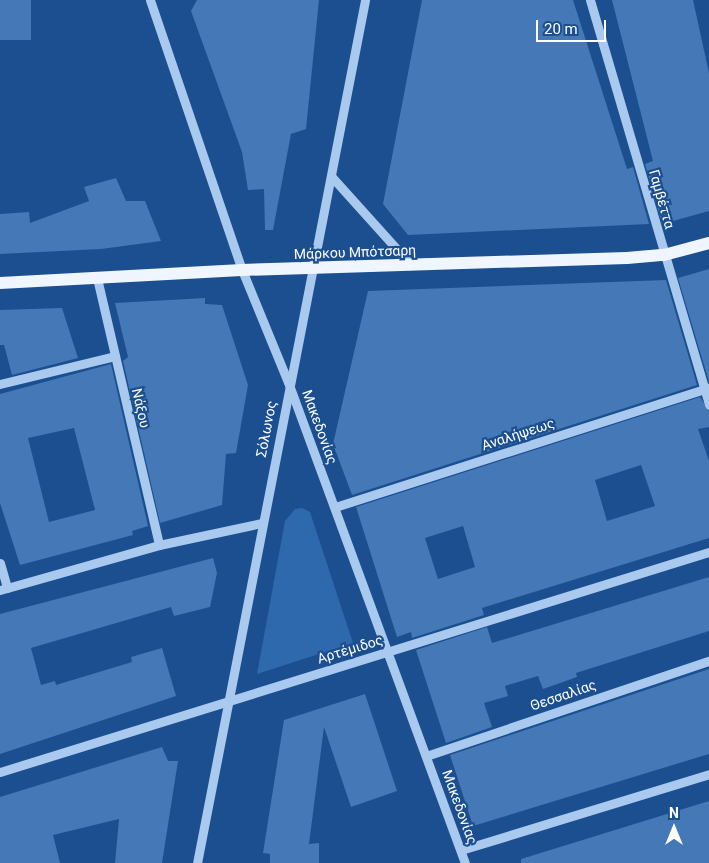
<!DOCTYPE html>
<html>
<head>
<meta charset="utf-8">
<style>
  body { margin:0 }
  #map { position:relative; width:709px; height:863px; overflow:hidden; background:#1b4f8f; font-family:Roboto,sans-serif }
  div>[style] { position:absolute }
  .green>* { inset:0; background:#2e69ad }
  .building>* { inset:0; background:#4478b7; transform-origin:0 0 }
  .minor>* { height:9px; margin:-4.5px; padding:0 4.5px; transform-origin:4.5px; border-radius:4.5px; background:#a9c9ee }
  .major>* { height:12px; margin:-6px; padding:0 6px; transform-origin:6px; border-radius:6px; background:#f0f6ff }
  span { translate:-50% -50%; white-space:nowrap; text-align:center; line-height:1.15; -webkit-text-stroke:4.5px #1b4f8f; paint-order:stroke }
  .street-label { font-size:14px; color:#fff }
  .north { position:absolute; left:649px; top:803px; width:50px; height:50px; -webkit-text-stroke:4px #1b4f8f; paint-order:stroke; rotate:0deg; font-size:14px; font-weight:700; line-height:20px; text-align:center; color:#fff }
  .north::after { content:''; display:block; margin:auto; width:18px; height:22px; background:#fff; clip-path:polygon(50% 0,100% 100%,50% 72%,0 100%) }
  .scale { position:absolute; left:536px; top:20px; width:70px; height:22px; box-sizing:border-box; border:2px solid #fff; border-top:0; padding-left:6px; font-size:15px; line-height:18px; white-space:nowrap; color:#fff; -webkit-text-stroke:4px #1b4f8f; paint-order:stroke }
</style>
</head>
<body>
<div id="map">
  <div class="green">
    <div style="clip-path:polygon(302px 508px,310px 512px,353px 643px,257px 674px,285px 521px,295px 509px)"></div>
  </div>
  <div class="building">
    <div style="left:0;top:0;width:31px;height:40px"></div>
    <div style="clip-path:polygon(197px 0,319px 0,306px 129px,291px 134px,273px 230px,265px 230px,264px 189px,248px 190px,242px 152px,191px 11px)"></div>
    <div style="clip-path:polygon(422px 0,573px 0,627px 169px,633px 167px,649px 224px,408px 235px,383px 204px)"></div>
    <div style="clip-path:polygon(612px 0,693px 0,709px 73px,709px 211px,662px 224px,645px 164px,653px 161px)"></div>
    <div style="clip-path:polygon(116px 178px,126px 201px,145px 201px,161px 241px,101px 249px,0 254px,0 214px,29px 212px,30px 223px,89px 201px,84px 187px)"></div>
    <div style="clip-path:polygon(709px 269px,709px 382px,678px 278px)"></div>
    <div style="clip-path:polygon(666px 280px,697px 385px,352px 495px,333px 444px,368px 291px)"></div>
    <div style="clip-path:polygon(205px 298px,205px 304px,222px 305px,248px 385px,236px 453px,226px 454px,222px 505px,160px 523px,123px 361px,128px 357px,115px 303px)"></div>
    <div style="clip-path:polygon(62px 308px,78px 358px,12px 375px,4px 345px,0 345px,0 310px)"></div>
    <div style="clip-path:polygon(evenodd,111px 364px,148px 526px,132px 531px,133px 535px,20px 565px,0 503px,0 394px,111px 364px,74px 428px,95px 510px,49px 522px,28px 438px,74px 428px)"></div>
    <div style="clip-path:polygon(evenodd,700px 397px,709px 411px,709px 427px,698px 429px,709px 461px,709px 538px,482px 608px,484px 615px,412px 638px,411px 632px,397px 637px,356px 507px,700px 397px,641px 465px,655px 506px,607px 521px,595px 480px,641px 465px,700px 397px,463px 526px,475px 567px,438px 579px,425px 538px,463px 526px)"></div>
    <div style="clip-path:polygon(213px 558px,217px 573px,210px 607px,174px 616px,171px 607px,31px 648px,41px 685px,55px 681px,56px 685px,132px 662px,131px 657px,162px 648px,176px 696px,0 754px,0 614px)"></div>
    <div style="clip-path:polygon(709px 577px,709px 631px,576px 673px,577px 677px,543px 689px,538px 676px,505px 686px,508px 696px,484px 703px,492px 727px,446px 743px,416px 650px,487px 627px,492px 643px)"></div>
    <div style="clip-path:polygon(709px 669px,709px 754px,473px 826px,450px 755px)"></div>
    <div style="clip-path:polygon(365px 694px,397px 791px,351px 807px,324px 727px,309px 844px,319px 843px,319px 863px,270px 863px,270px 854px,263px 853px,284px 720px)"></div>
    <div style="clip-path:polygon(162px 747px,168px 761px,178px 761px,162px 863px,115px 863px,119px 819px,53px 835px,60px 863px,0 863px,0 797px)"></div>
    <div style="clip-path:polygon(709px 801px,709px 863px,521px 863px,521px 859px)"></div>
  </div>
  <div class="minor">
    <div style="left:150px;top:0;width:285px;rotate:71.2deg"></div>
    <div style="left:242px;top:270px;width:121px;rotate:67.7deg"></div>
    <div style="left:288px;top:382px;width:513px;rotate:69.8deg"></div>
    <div style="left:590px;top:0;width:422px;rotate:73.6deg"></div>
    <div style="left:331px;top:176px;width:120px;rotate:48deg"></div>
    <div style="left:97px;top:278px;width:274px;rotate:76.9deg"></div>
    <div style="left:0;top:384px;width:118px;rotate:-13.7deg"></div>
    <div style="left:335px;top:507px;width:392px;rotate:-17.7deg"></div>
    <div style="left:0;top:563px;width:26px;rotate:74deg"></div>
    <div style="left:0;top:590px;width:165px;rotate:-15.8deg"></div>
    <div style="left:159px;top:545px;width:105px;rotate:-12.1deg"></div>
    <div style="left:426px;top:756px;width:299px;rotate:-18.6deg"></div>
    <div style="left:0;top:772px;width:742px;rotate:-17.24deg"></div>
    <div style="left:461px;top:850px;width:259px;rotate:-17deg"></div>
    <div style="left:197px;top:863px;width:879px;rotate:-78.98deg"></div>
  </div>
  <div class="major">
    <div style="left:0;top:283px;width:242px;rotate:-3.1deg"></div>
    <div style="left:242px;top:270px;width:385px;rotate:-1.8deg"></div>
    <div style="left:627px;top:258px;width:37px;rotate:-5deg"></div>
    <div style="left:664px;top:255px;width:47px;rotate:-14.9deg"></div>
  </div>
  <div class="street-label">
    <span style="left:662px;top:199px;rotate:74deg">Γαμβέττα</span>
    <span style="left:355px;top:252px;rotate:-2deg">Μάρκου Μπότσαρη</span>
    <span style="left:141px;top:408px;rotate:77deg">Νάξου</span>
    <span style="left:320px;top:427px;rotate:70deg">Μακεδονίας</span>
    <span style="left:266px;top:429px;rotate:-79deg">Σόλωνος</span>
    <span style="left:518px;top:434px;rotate:-18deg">Αναλήψεως</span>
    <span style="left:350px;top:649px;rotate:-17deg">Αρτέμιδος</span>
    <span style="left:563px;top:695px;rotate:-19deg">Θεσσαλίας</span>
    <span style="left:460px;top:807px;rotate:70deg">Μακεδονίας</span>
  </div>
  <div class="north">N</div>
  <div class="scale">20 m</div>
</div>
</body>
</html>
